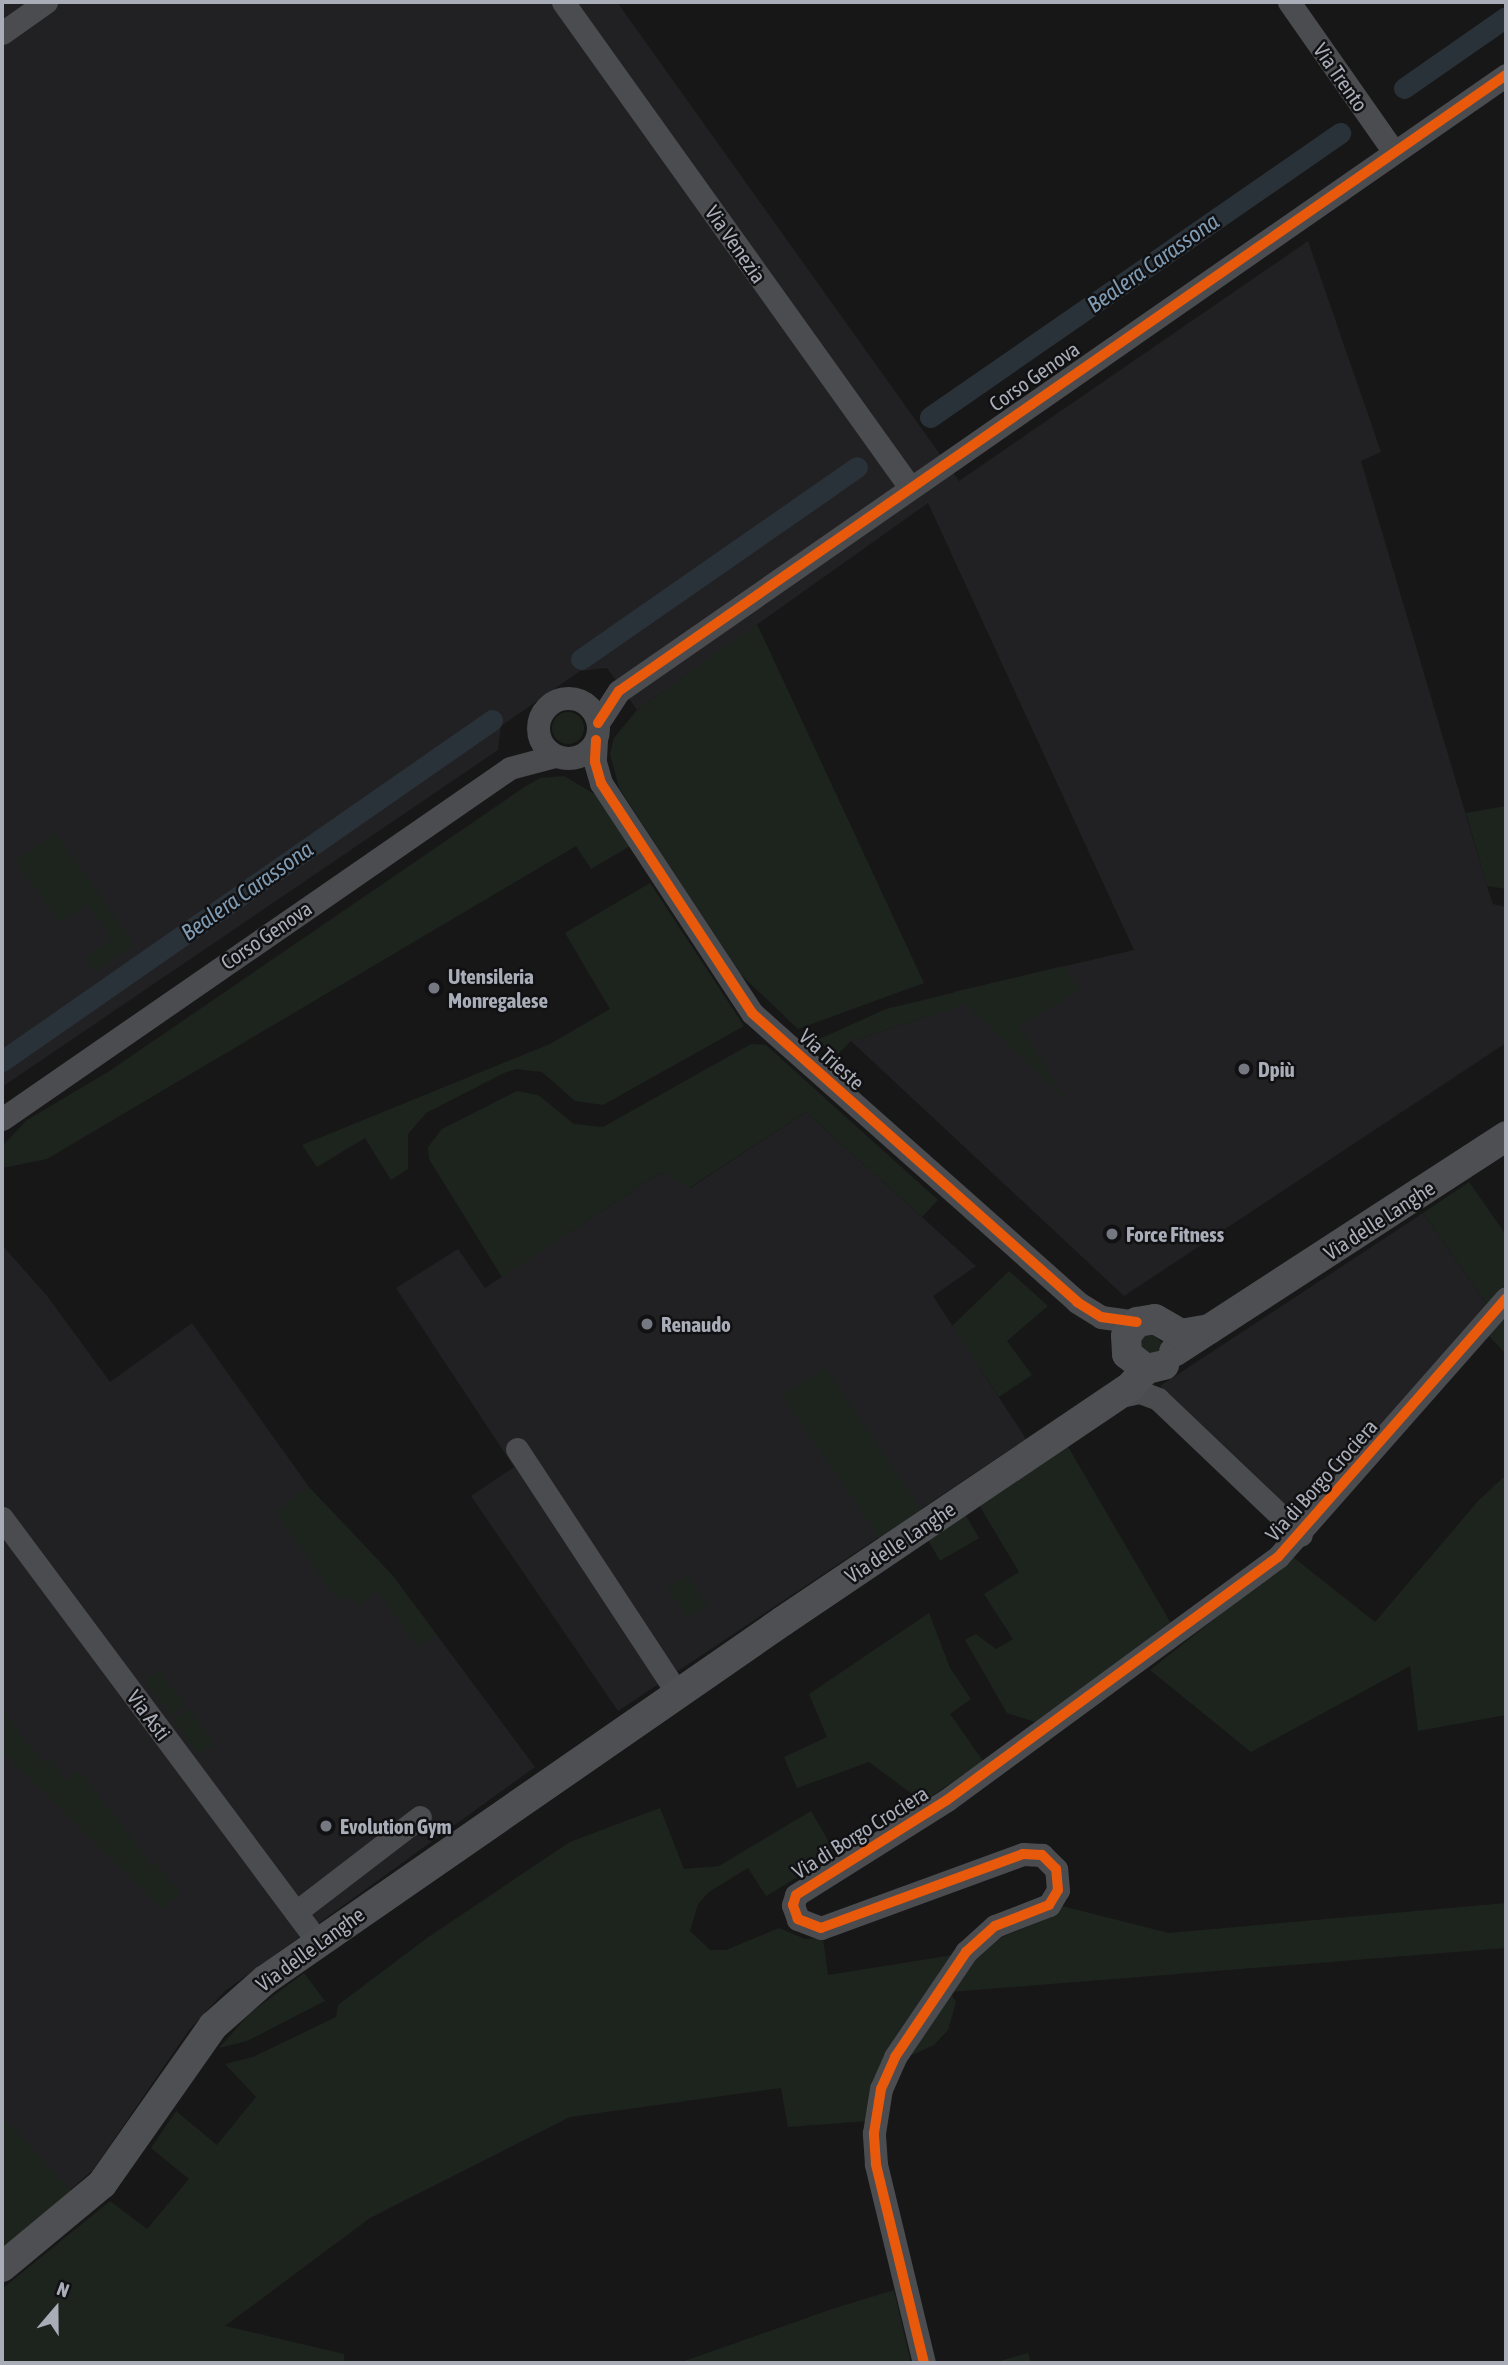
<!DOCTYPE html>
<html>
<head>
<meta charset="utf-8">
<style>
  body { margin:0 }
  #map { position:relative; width:1508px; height:2365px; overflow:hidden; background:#171717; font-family:"Asap Condensed",sans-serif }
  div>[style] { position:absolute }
  .built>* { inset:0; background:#212123 }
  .green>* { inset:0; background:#1d241e; transform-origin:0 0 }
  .round { border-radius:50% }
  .canal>* { height:21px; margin:-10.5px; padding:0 10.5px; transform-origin:10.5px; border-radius:10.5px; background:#2a3239 }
  .minor>* { height:23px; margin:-11.5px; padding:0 11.5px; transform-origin:11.5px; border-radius:11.5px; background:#4b4c50 }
  .minor>.ring { margin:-11.5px; padding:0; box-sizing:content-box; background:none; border:23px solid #4b4c50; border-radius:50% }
  .major>* { height:30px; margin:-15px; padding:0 15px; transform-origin:15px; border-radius:15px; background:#4d4f52 }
  .cycleway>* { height:10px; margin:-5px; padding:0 5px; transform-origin:5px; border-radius:5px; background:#e8590c }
  .dots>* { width:19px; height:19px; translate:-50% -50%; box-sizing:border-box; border:4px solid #111113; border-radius:50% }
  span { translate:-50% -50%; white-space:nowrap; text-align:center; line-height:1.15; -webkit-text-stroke:5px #111113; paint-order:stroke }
  .street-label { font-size:21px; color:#a8adb8 }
  .poi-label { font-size:21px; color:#a8adb8; font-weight:700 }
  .left { translate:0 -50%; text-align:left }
  .water-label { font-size:23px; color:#7f9bb3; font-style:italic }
  .frame { position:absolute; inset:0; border:4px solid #a8adb8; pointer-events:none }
  .north { position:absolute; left:21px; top:2274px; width:70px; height:70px; -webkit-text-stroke:5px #111113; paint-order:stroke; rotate:20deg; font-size:19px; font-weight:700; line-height:28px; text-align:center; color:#a8adb8 }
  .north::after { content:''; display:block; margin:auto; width:24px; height:32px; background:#a8adb8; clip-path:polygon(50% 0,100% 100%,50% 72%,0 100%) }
</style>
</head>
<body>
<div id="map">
  <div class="built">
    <div style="clip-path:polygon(2px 2px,617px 2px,959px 481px,1308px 241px,1381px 452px,1361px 461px,1487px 886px,1493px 904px,1506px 907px,1506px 1043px,1124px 1296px,851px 1041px,965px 1004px,953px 992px,1134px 950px,928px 503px,637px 710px,607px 668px,580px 671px,501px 726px,498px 750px,2px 1087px)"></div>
    <div style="clip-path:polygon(806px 1112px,976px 1266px,933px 1296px,1026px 1439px,618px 1711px,471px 1496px,514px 1467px,396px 1288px,458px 1249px,485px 1288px,661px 1172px,690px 1188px)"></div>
    <div style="clip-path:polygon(1423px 1213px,1487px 1304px,1300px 1520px,1160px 1386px)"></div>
    <div style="clip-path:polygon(2px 1245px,48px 1297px,110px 1382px,192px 1323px,309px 1487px,393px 1576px,535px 1767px,225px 1991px,189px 2030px,93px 2170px,2px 2249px)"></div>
  </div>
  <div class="green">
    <div style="clip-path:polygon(757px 624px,924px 983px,798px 1029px,739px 973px,619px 788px,610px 754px,614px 738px,637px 710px)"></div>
    <div class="round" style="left:552px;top:712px;width:32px;height:32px"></div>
    <div style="clip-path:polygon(564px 776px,596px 795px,630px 846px,591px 869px,576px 846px,47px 1159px,2px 1168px,2px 1146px,27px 1120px,108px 1072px,523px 788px,540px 778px)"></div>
    <div style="clip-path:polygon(1506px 806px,1506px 889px,1487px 886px,1466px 813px)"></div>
    <div style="clip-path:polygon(55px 833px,134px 944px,95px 972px,85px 958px,112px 939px,87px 905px,60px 923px,15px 861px)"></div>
    <div style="clip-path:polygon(650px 883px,744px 1026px,603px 1105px,575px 1101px,542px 1072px,516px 1069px,504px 1073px,426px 1113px,408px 1134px,408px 1169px,391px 1180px,365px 1138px,317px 1167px,302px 1145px,550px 1044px,610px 1009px,565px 933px)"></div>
    <div style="clip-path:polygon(1063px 966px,1080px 990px,1019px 1026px,1069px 1103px,966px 1004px,851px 1041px,838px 1054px,815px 1041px,886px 1009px)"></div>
    <div style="clip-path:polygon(751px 1044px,766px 1045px,938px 1200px,922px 1217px,806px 1112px,689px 1188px,661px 1172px,502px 1277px,429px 1159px,428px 1147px,442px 1129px,517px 1091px,538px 1095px,574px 1124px,603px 1127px)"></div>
    <div style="clip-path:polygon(1469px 1182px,1506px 1235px,1506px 1283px,1487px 1304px,1423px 1213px)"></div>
    <div style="clip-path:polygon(1009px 1271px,1048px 1306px,1007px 1341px,1032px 1375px,999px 1397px,952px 1326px)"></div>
    <div style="clip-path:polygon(1506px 1312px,1506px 1354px,1487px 1334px)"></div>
    <div style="clip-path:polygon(1149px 1332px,1163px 1343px,1161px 1351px,1147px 1356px,1138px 1341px)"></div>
    <div style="left:825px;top:1367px;width:173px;height:51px;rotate:56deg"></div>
    <div style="clip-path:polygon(1067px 1445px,1172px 1625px,1035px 1722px,1007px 1713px,965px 1640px,976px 1634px,996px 1649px,1013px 1639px,984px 1594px,1019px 1572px,979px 1505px)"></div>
    <div style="clip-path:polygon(1506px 1475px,1506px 1715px,1418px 1731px,1410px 1666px,1251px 1752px,1150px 1670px,1293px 1557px,1375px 1622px,1479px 1500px)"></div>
    <div style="clip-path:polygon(309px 1487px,393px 1576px,436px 1634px,418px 1647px,377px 1591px,357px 1606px,349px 1596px,340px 1603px,275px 1512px)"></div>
    <div style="left:965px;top:1514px;width:28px;height:45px;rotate:60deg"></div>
    <div style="left:687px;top:1575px;width:36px;height:24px;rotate:56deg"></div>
    <div style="clip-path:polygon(929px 1613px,950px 1668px,971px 1699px,950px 1714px,983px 1761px,923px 1802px,869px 1762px,797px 1788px,784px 1757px,827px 1737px,809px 1694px)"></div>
    <div style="left:159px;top:1670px;width:44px;height:18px;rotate:53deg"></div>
    <div style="left:189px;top:1709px;width:43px;height:19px;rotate:54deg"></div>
    <div style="clip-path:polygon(2px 1710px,43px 1763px,49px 1759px,66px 1780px,79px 1770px,153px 1866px,156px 1864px,181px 1893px,162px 1909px,2px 1751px)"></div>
    <div style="clip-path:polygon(660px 1808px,684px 1869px,719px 1866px,811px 1811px,836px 1854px,766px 1896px,748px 1868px,709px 1892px,698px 1904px,690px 1931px,710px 1950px,726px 1950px,779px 1928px,805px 1939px,823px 1938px,828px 1975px,953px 1955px,868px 2121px,788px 2127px,781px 2088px,570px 2117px,370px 2218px,225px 2326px,344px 2354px,344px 2363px,2px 2363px,2px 2289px,110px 2201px,147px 2229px,189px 2179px,151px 2148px,176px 2111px,217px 2145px,256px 2097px,225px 2064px,253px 2057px,336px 2017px,338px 2005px,427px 1938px,570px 1842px)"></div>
    <div style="clip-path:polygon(1506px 1903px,1506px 1948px,950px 1992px,956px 2002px,948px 2030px,934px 2045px,907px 2057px,950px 1992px,980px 1952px,999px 1938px,1042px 1921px,1062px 1906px,1169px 1933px)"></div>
    <div style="clip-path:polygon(304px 1973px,325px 2001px,247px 2041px,219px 2048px,249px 2014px)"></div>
    <div style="clip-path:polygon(2px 2116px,72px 2192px,2px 2249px)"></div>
    <div style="clip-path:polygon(894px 2290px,911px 2363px,679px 2363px,832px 2309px)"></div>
    <div style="clip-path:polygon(1028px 2353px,1031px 2363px,993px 2363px)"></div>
  </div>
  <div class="canal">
    <div style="left:1404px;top:88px;width:124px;rotate:-34.8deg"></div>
    <div style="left:930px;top:417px;width:499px;rotate:-34.7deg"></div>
    <div style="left:581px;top:659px;width:336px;rotate:-34.8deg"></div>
    <div style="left:2px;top:1061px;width:597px;rotate:-34.83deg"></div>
  </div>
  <div class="minor">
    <div style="left:563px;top:2px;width:595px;rotate:54.44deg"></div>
    <div style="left:1289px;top:2px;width:183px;rotate:55deg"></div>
    <div style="left:2px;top:33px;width:54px;rotate:-35.2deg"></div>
    <div class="ring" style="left:538px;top:698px;width:37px;height:37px"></div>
    <div style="left:598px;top:723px;width:38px;rotate:-57deg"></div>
    <div style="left:619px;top:691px;width:1080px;rotate:-34.78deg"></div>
    <div style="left:596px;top:740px;width:22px;rotate:93deg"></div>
    <div style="left:595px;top:762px;width:22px;rotate:74deg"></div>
    <div style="left:601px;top:783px;width:275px;rotate:56.7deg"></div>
    <div style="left:752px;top:1013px;width:435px;rotate:41.6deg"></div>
    <div style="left:1077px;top:1302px;width:28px;rotate:32deg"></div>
    <div style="left:1101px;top:1317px;width:36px;rotate:8deg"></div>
    <div style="left:2px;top:1119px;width:617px;rotate:-34.64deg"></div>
    <div style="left:510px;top:768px;width:47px;rotate:-14.9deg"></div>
    <div style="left:1116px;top:1397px;width:25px;rotate:-12deg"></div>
    <div style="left:1140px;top:1392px;width:19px;rotate:21deg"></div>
    <div style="left:1158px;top:1399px;width:197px;rotate:43.6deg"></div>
    <div style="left:517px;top:1449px;width:292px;rotate:56.7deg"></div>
    <div style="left:2px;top:1518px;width:529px;rotate:53.3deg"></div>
    <div style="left:296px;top:1912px;width:156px;rotate:-37.5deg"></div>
    <div style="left:924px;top:2363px;width:205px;rotate:-103.6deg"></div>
    <div style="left:876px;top:2164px;width:31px;rotate:-94deg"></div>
    <div style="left:874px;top:2133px;width:45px;rotate:-81deg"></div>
    <div style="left:881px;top:2089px;width:35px;rotate:-66deg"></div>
    <div style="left:895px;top:2057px;width:127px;rotate:-55.9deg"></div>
    <div style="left:966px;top:1952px;width:39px;rotate:-42deg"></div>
    <div style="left:995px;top:1926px;width:58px;rotate:-21.3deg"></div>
    <div style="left:1049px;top:1905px;width:17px;rotate:-59deg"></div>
    <div style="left:1058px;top:1890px;width:21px;rotate:-95deg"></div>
    <div style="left:1056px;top:1869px;width:20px;rotate:-135deg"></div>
    <div style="left:1042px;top:1855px;width:19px;rotate:-177deg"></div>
    <div style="left:1023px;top:1854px;width:215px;rotate:159.9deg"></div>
    <div style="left:821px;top:1928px;width:25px;rotate:-159deg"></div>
    <div style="left:798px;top:1919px;width:15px;rotate:-110deg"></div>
    <div style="left:793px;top:1905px;width:10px;rotate:-73deg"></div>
    <div style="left:796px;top:1895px;width:178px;rotate:-32.2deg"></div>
    <div style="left:947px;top:1800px;width:411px;rotate:-36.3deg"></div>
    <div style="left:1278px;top:1557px;width:345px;rotate:-48.6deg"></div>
  </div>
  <div class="major">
    <div style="left:1174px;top:1352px;width:396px;rotate:-33deg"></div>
    <div style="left:1164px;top:1365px;width:18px;rotate:167deg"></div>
    <div style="left:1146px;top:1369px;width:24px;rotate:-142deg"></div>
    <div style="left:1127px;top:1354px;width:18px;rotate:-93deg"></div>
    <div style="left:1126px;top:1336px;width:18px;rotate:-52deg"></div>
    <div style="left:1137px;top:1322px;width:18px;rotate:-9deg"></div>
    <div style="left:1155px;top:1319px;width:30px;rotate:30deg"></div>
    <div style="left:1181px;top:1334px;width:29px;rotate:-10deg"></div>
    <div style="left:2px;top:2267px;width:130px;rotate:-39.7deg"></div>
    <div style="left:102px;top:2184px;width:193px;rotate:-54.9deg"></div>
    <div style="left:213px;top:2026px;width:69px;rotate:-41.5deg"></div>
    <div style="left:265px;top:1980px;width:630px;rotate:-34.72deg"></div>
    <div style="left:783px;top:1621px;width:419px;rotate:-34deg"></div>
    <div style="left:1130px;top:1387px;width:24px;rotate:-48deg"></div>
  </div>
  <div class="cycleway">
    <div style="left:598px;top:723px;width:38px;rotate:-57deg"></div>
    <div style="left:619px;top:691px;width:1080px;rotate:-34.78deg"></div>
    <div style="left:596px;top:740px;width:22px;rotate:93deg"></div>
    <div style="left:595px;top:762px;width:22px;rotate:74deg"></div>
    <div style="left:601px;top:783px;width:275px;rotate:56.7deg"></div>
    <div style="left:752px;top:1013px;width:435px;rotate:41.6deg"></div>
    <div style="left:1077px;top:1302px;width:28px;rotate:32deg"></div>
    <div style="left:1101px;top:1317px;width:36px;rotate:8deg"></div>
    <div style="left:924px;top:2363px;width:205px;rotate:-103.6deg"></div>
    <div style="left:876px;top:2164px;width:31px;rotate:-94deg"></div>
    <div style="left:874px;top:2133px;width:45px;rotate:-81deg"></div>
    <div style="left:881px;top:2089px;width:35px;rotate:-66deg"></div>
    <div style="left:895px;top:2057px;width:127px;rotate:-55.9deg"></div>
    <div style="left:966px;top:1952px;width:39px;rotate:-42deg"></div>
    <div style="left:995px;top:1926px;width:58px;rotate:-21.3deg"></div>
    <div style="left:1049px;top:1905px;width:17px;rotate:-59deg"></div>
    <div style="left:1058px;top:1890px;width:21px;rotate:-95deg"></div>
    <div style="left:1056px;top:1869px;width:20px;rotate:-135deg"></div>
    <div style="left:1042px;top:1855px;width:19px;rotate:-177deg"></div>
    <div style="left:1023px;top:1854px;width:215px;rotate:159.9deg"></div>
    <div style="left:821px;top:1928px;width:25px;rotate:-159deg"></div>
    <div style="left:798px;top:1919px;width:15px;rotate:-110deg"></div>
    <div style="left:793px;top:1905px;width:10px;rotate:-73deg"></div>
    <div style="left:796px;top:1895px;width:178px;rotate:-32.2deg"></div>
    <div style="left:947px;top:1800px;width:411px;rotate:-36.3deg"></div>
    <div style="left:1278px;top:1557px;width:345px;rotate:-48.6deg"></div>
  </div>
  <div class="dots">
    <div style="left:434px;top:988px;background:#757880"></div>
    <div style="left:1244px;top:1069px;background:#757880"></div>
    <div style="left:1112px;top:1234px;background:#757880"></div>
    <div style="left:647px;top:1324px;background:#757880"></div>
    <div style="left:326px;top:1826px;background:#757880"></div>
  </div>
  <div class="street-label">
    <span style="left:1341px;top:77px;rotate:55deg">Via Trento</span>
    <span style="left:736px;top:244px;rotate:55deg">Via Venezia</span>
    <span style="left:1034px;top:376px;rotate:-35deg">Corso Genova</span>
    <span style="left:266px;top:935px;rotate:-34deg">Corso Genova</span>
    <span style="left:832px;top:1059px;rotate:42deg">Via Trieste</span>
    <span style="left:1379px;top:1220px;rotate:-33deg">Via delle Langhe</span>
    <span style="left:1321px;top:1480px;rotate:-48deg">Via di Borgo Crociera</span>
    <span style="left:900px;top:1542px;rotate:-34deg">Via delle Langhe</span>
    <span style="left:149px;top:1715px;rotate:53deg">Via Asti</span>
    <span style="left:860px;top:1832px;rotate:-32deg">Via di Borgo Crociera</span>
    <span style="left:310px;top:1949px;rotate:-36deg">Via delle Langhe</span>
  </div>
  <div class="poi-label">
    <span class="left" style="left:448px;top:988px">Utensileria<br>Monregalese</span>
    <span class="left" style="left:1258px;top:1069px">Dpiù</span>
    <span class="left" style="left:1126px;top:1234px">Force Fitness</span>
    <span class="left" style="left:661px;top:1324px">Renaudo</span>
    <span class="left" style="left:340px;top:1826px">Evolution Gym</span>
  </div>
  <div class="water-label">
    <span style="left:1153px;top:263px;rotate:-35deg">Bealera Carassona</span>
    <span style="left:247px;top:891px;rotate:-35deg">Bealera Carassona</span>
  </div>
  <div class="frame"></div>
  <div class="north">N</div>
</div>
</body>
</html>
